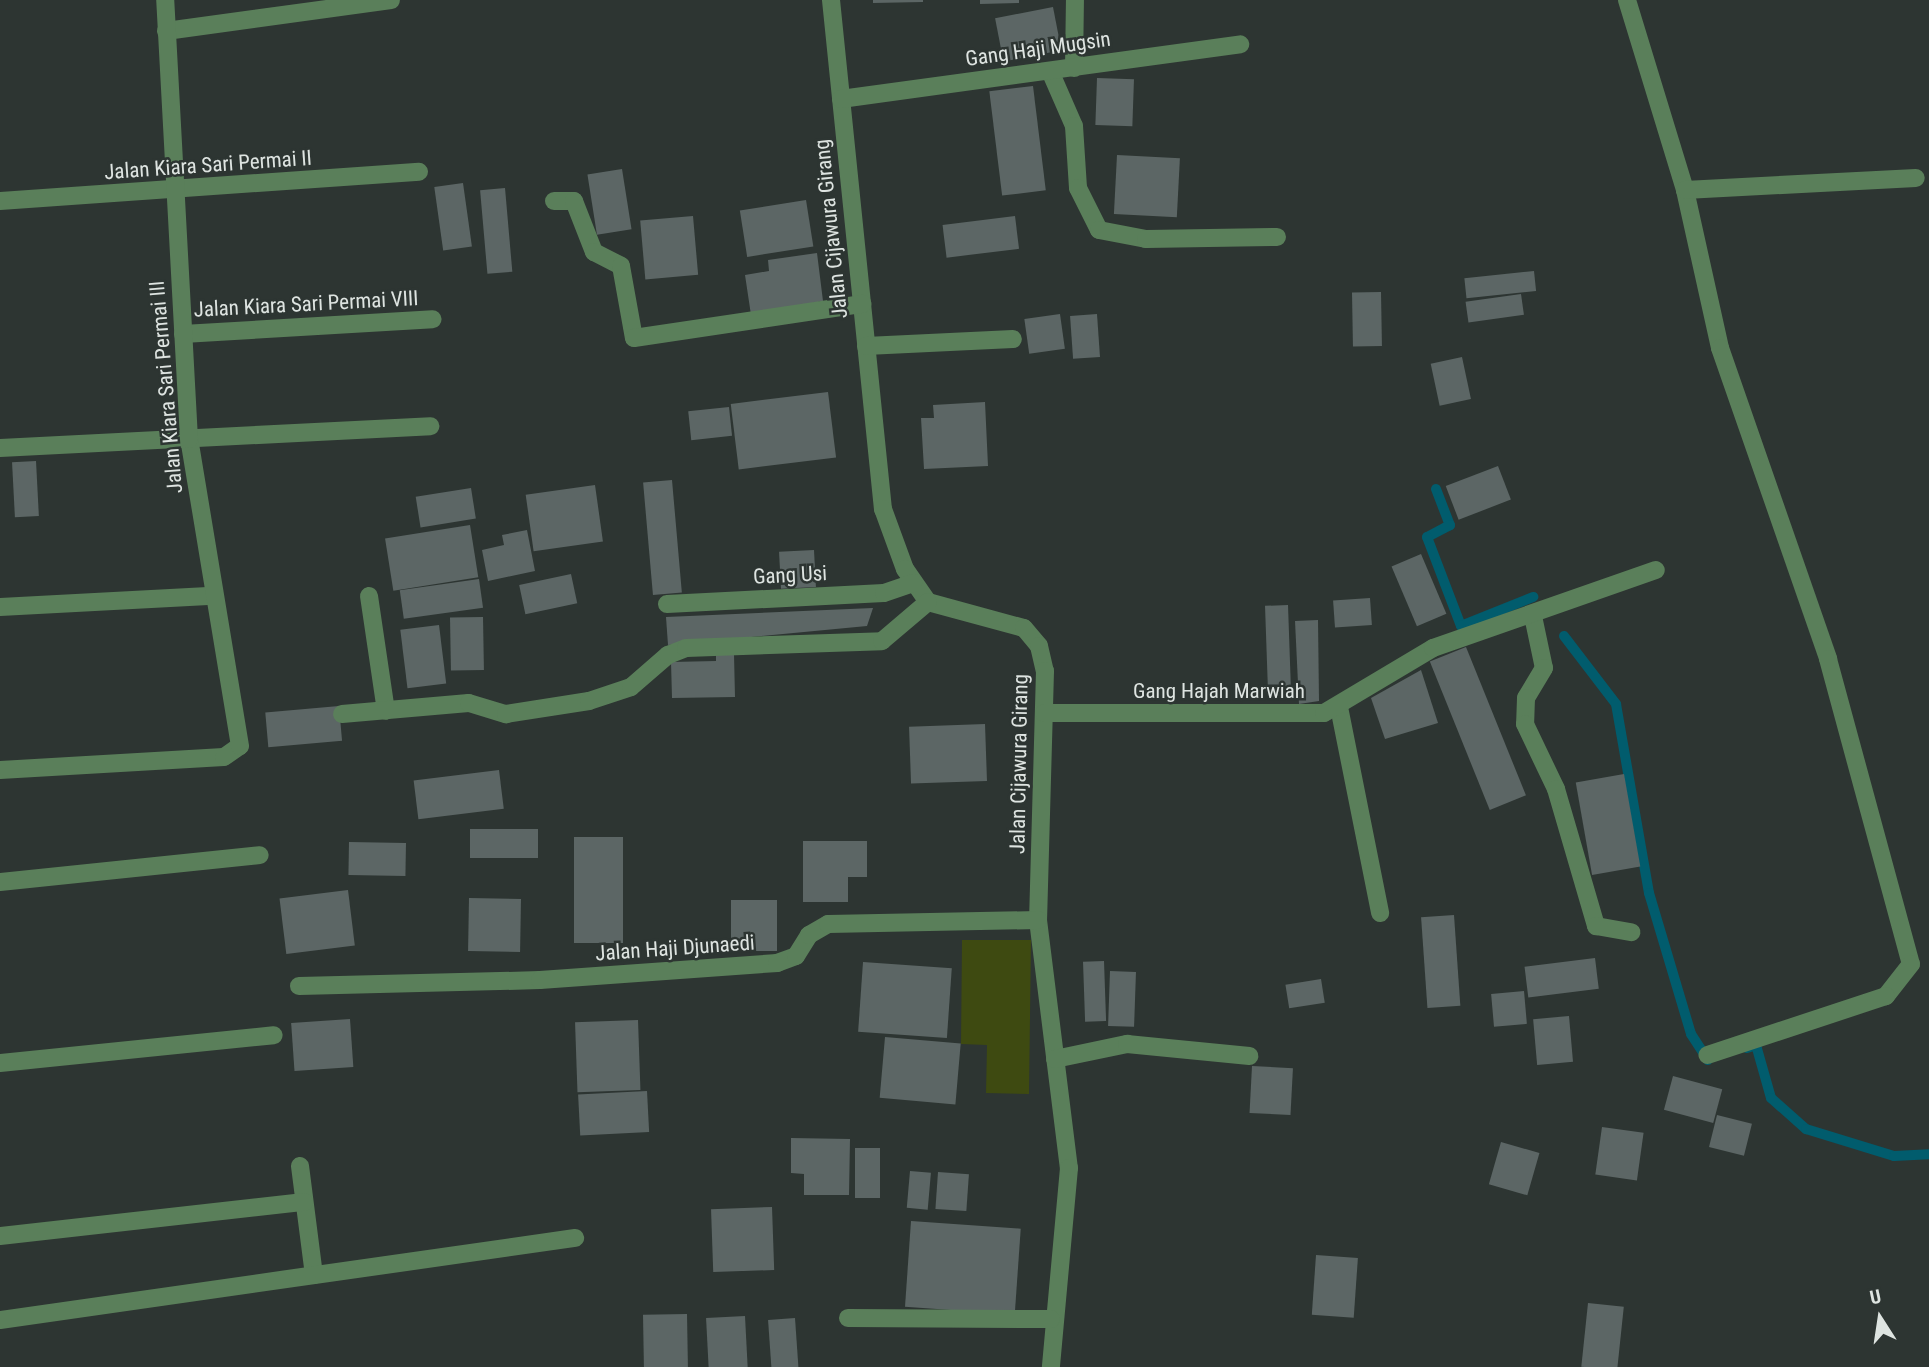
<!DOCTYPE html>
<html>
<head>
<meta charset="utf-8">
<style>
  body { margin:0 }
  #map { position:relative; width:1929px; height:1367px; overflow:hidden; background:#2d3532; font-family:"Roboto Condensed",sans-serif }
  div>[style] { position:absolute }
  .green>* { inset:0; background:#3e4a11 }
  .stream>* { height:10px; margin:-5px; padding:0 5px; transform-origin:5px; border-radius:5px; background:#015c6d }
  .building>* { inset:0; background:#5c6665; transform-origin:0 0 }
  .minor>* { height:18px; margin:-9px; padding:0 9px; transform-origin:9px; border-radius:9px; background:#5a7f5a }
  span { translate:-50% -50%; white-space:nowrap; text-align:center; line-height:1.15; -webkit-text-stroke:5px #2d3532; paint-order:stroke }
  .street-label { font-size:21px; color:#dee4e1 }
  .north { position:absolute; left:1845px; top:1283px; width:70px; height:70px; -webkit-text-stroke:5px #2d3532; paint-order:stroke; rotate:348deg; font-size:19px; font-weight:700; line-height:28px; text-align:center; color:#dee4e1 }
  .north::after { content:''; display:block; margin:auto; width:24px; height:32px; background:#dee4e1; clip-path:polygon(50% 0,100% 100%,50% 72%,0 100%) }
</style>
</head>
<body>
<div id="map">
  <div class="green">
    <div style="clip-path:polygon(962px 940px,1031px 940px,1029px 1094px,986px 1093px,987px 1045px,961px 1044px)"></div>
  </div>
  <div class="stream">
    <div style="left:1436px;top:489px;width:39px;rotate:69deg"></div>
    <div style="left:1450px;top:525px;width:26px;rotate:152deg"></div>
    <div style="left:1427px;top:537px;width:95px;rotate:69.1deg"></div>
    <div style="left:1461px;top:626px;width:78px;rotate:-21.9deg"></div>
    <div style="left:1564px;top:636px;width:86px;rotate:52.6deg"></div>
    <div style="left:1616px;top:704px;width:192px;rotate:80.1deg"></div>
    <div style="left:1649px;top:893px;width:147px;rotate:73.4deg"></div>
    <div style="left:1691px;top:1034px;width:31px;rotate:57deg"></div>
    <div style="left:1747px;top:1048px;width:9px;rotate:-18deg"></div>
    <div style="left:1756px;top:1045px;width:55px;rotate:74.2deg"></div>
    <div style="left:1771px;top:1098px;width:47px;rotate:41.5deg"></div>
    <div style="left:1806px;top:1129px;width:92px;rotate:17.1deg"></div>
    <div style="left:1894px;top:1156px;width:35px;rotate:-3deg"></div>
  </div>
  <div class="building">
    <div style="clip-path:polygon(873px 0,923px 0,923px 2px,873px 3px)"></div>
    <div style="clip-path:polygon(980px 0,1019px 0,1019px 3px,980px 4px)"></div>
    <div style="left:1053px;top:7px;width:44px;height:59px;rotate:79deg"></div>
    <div style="left:1097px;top:78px;width:37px;height:47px;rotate:2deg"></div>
    <div style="left:1033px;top:86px;width:105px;height:44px;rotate:83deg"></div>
    <div style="left:1117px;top:155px;width:63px;height:59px;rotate:3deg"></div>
    <div style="left:622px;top:169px;width:61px;height:35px;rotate:81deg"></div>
    <div style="left:463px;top:183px;width:64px;height:29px;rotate:82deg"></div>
    <div style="left:505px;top:188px;width:84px;height:25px;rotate:85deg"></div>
    <div style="left:806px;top:200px;width:47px;height:67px;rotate:81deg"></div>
    <div style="left:693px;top:216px;width:59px;height:53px;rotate:85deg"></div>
    <div style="left:1015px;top:216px;width:33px;height:73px;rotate:83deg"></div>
    <div style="clip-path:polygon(817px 253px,823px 301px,751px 315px,745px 275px,769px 271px,768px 260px)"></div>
    <div style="left:1534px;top:271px;width:20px;height:70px;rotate:84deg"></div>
    <div style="left:1381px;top:292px;width:54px;height:29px;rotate:89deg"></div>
    <div style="left:1521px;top:294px;width:21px;height:56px;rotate:82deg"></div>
    <div style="left:1060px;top:314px;width:35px;height:36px;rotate:82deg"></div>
    <div style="left:1097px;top:314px;width:43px;height:27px;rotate:86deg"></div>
    <div style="left:1462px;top:357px;width:43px;height:32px;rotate:78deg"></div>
    <div style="left:828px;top:392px;width:66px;height:98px;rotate:83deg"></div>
    <div style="clip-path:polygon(985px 402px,988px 466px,924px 469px,921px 418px,934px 418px,933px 405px)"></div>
    <div style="left:729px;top:407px;width:29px;height:41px;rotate:84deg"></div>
    <div style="left:36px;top:461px;width:55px;height:24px;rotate:87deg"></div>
    <div style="left:1498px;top:466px;width:36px;height:56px;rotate:69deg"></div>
    <div style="left:672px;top:480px;width:113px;height:29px;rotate:85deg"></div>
    <div style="left:595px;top:485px;width:57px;height:70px;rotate:82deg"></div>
    <div style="left:471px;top:488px;width:31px;height:56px;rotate:81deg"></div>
    <div style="left:470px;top:525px;width:53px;height:86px;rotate:81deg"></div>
    <div style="clip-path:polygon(527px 530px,535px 571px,488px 581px,482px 550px,504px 545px,502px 535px)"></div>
    <div style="left:814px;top:550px;width:37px;height:35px;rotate:87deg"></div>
    <div style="left:1421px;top:554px;width:65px;height:32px;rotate:67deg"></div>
    <div style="left:571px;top:574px;width:30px;height:53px;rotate:78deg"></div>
    <div style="left:479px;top:579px;width:29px;height:80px;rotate:82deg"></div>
    <div style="left:1370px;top:598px;width:27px;height:37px;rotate:86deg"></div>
    <div style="left:1288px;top:605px;width:90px;height:23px;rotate:88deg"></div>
    <div style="clip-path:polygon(873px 608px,867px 626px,668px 645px,666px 617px)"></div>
    <div style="left:483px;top:617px;width:53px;height:33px;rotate:89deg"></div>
    <div style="clip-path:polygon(1318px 620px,1319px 701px,1299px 704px,1295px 621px)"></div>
    <div style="left:439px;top:625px;width:59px;height:39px;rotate:83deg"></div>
    <div style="left:1466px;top:647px;width:160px;height:39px;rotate:68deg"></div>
    <div style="clip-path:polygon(716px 654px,734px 654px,735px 697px,672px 698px,671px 662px,716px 661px)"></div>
    <div style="clip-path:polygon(1421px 670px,1438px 723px,1385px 739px,1371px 698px)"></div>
    <div style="left:339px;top:706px;width:35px;height:74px;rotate:85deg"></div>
    <div style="left:985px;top:724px;width:57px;height:76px;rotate:88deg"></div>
    <div style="left:499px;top:770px;width:39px;height:86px;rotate:83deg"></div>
    <div style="left:1624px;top:774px;width:94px;height:49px;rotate:80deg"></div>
    <div style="left:470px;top:829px;width:68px;height:29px"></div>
    <div style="left:623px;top:837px;width:106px;height:49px;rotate:90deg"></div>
    <div style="clip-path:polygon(803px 841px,867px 841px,867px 877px,848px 877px,848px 902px,803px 902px)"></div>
    <div style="left:349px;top:842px;width:57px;height:33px;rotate:1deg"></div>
    <div style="left:348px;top:890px;width:56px;height:69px;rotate:83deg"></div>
    <div style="left:469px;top:898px;width:52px;height:53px;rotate:1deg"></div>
    <div style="left:777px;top:900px;width:51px;height:46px;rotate:90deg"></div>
    <div style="left:1454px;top:915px;width:91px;height:33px;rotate:86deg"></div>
    <div style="left:1595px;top:958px;width:31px;height:71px;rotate:83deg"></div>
    <div style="left:1104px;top:961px;width:60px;height:21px;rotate:88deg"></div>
    <div style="left:863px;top:962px;width:89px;height:70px;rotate:4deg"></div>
    <div style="left:1110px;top:971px;width:26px;height:55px;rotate:2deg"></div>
    <div style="left:1321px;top:979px;width:24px;height:36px;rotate:81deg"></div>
    <div style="left:1524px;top:991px;width:33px;height:33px;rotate:85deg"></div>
    <div style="left:1569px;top:1016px;width:46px;height:36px;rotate:85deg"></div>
    <div style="left:350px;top:1019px;width:48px;height:59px;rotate:86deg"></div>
    <div style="left:638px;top:1020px;width:70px;height:63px;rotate:88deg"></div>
    <div style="left:885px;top:1037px;width:76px;height:61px;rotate:5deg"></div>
    <div style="left:1252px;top:1066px;width:41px;height:47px;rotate:3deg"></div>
    <div style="left:1673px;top:1076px;width:51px;height:35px;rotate:15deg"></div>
    <div style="left:647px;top:1091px;width:41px;height:69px;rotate:87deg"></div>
    <div style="left:1717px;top:1115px;width:36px;height:33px;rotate:14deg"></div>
    <div style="left:1602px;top:1127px;width:42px;height:48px;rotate:8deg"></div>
    <div style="clip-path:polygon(791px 1138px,850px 1139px,849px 1195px,804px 1195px,804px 1174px,791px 1173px)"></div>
    <div style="left:1501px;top:1142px;width:40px;height:44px;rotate:16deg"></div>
    <div style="left:855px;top:1148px;width:25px;height:50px"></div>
    <div style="left:910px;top:1171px;width:21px;height:37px;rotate:5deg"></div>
    <div style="left:938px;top:1172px;width:31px;height:37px;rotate:4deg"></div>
    <div style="left:772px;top:1207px;width:63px;height:61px;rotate:88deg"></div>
    <div style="left:911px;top:1221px;width:110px;height:86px;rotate:4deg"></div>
    <div style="left:1316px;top:1255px;width:42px;height:60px;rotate:4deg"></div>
    <div style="left:1588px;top:1303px;width:36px;height:64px;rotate:6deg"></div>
    <div style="left:687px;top:1314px;width:53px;height:44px;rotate:89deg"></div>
    <div style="left:745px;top:1316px;width:51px;height:39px;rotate:87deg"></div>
    <div style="left:795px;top:1318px;width:49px;height:27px;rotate:86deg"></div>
  </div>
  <div class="minor">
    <div style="left:831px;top:0;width:512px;rotate:84.17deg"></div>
    <div style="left:883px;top:509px;width:64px;rotate:69.9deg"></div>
    <div style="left:905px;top:569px;width:40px;rotate:55.1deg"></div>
    <div style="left:928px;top:602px;width:99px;rotate:15.2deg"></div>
    <div style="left:1024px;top:628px;width:23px;rotate:50deg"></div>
    <div style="left:1039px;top:646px;width:26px;rotate:77deg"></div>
    <div style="left:1045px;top:671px;width:249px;rotate:91.6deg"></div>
    <div style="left:1038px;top:920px;width:250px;rotate:82.9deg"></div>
    <div style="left:1069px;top:1168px;width:200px;rotate:95.2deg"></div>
    <div style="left:1627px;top:0;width:199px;rotate:73deg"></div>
    <div style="left:1685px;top:190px;width:162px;rotate:77.5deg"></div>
    <div style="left:1720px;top:348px;width:329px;rotate:70.8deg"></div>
    <div style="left:1828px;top:659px;width:316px;rotate:74.8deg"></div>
    <div style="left:1911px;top:964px;width:41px;rotate:128deg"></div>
    <div style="left:1886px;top:996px;width:188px;rotate:161.7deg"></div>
    <div style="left:166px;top:31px;width:227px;rotate:-7.8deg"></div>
    <div style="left:1074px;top:68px;width:68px;rotate:-89.2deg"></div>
    <div style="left:1050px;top:71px;width:60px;rotate:66.4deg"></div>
    <div style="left:1074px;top:126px;width:62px;rotate:86.3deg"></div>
    <div style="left:1078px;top:188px;width:47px;rotate:63.4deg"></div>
    <div style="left:1099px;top:230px;width:48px;rotate:10.8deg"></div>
    <div style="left:1146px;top:239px;width:131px;rotate:-0.9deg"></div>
    <div style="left:841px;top:99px;width:403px;rotate:-7.8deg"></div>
    <div style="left:1685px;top:190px;width:231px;rotate:-3deg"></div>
    <div style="left:0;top:201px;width:420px;rotate:-4deg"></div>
    <div style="left:554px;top:201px;width:20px"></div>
    <div style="left:574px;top:201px;width:55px;rotate:68.6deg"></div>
    <div style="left:594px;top:252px;width:30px;rotate:27deg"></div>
    <div style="left:621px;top:266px;width:73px;rotate:79.8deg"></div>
    <div style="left:634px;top:338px;width:231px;rotate:-8.5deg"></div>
    <div style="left:183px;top:334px;width:250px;rotate:-3.4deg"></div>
    <div style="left:866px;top:346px;width:147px;rotate:-2.7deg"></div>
    <div style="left:0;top:448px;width:431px;rotate:-2.9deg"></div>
    <div style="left:369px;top:596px;width:116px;rotate:81.6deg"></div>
    <div style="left:667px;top:604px;width:217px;rotate:-2.9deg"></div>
    <div style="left:884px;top:593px;width:31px;rotate:-19deg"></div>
    <div style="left:0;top:607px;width:213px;rotate:-3deg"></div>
    <div style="left:1533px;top:616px;width:53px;rotate:78.1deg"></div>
    <div style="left:1544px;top:668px;width:35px;rotate:121deg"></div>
    <div style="left:1526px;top:698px;width:26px;rotate:92deg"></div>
    <div style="left:1525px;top:724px;width:72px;rotate:64.5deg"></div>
    <div style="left:1556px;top:789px;width:143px;rotate:73.7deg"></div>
    <div style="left:1596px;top:926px;width:36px;rotate:10deg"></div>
    <div style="left:1339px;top:707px;width:210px;rotate:78.7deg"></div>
    <div style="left:1044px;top:713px;width:280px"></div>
    <div style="left:1324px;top:713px;width:127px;rotate:-30.8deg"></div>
    <div style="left:1433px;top:648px;width:236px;rotate:-19.3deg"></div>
    <div style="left:342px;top:714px;width:127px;rotate:-5deg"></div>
    <div style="left:469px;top:703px;width:39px;rotate:17deg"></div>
    <div style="left:506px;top:714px;width:84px;rotate:-8.9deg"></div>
    <div style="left:589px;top:701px;width:44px;rotate:-18.4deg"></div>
    <div style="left:631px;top:687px;width:49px;rotate:-40.9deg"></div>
    <div style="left:668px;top:655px;width:19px;rotate:-21deg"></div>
    <div style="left:686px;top:648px;width:196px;rotate:-2deg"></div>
    <div style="left:882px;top:641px;width:60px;rotate:-40.3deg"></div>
    <div style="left:0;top:770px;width:224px;rotate:-3.3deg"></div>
    <div style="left:224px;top:757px;width:19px;rotate:-35deg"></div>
    <div style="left:240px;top:746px;width:311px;rotate:-99.4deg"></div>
    <div style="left:189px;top:439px;width:440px;rotate:-93.1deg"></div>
    <div style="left:0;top:882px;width:261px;rotate:-5.9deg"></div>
    <div style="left:299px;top:986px;width:241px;rotate:-1.4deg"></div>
    <div style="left:540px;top:980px;width:238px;rotate:-4.1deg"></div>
    <div style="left:777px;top:963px;width:20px;rotate:-20deg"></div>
    <div style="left:796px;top:956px;width:25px;rotate:-58deg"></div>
    <div style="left:809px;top:935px;width:22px;rotate:-30deg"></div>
    <div style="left:828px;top:924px;width:210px;rotate:-1.1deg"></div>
    <div style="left:1055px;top:1059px;width:74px;rotate:-11.8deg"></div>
    <div style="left:1127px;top:1044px;width:123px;rotate:5.6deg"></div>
    <div style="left:0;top:1063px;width:275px;rotate:-5.8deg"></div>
    <div style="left:300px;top:1166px;width:110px;rotate:82.7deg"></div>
    <div style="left:0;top:1236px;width:306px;rotate:-6.4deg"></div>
    <div style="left:848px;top:1318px;width:203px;rotate:0.3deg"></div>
    <div style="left:0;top:1320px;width:581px;rotate:-8.12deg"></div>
  </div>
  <div class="street-label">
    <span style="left:1038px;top:49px;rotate:-8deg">Gang Haji Mugsin</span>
    <span style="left:208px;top:165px;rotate:-4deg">Jalan Kiara Sari Permai II</span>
    <span style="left:831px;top:229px;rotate:-96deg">Jalan Cijawura Girang</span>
    <span style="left:306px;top:304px;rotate:-3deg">Jalan Kiara Sari Permai VIII</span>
    <span style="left:166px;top:387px;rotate:-95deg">Jalan Kiara Sari Permai III</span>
    <span style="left:790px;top:575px;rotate:-3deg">Gang Usi</span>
    <span style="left:1219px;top:691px">Gang Hajah Marwiah</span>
    <span style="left:1019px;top:764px;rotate:-89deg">Jalan Cijawura Girang</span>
    <span style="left:675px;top:948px;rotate:-4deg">Jalan Haji Djunaedi</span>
  </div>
  <div class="north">U</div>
</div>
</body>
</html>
